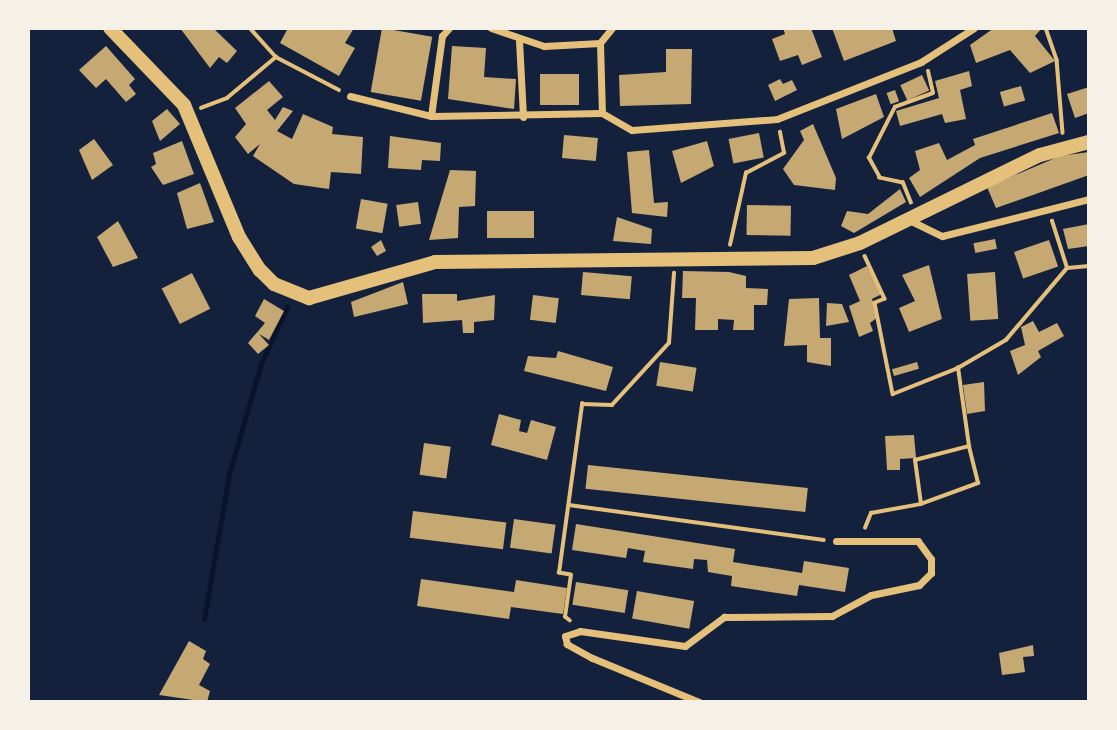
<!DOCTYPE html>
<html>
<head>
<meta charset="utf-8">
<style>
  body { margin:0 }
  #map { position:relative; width:1117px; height:730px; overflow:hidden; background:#14213d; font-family:Poppins,sans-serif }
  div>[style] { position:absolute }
  .stream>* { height:5px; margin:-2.5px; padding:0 2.5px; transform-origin:2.5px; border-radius:2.5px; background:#0b132b }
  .building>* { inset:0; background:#c6a872; transform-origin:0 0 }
  .path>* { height:3.5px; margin:-1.75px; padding:0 1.75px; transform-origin:1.75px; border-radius:1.75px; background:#e5c07b }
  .minor>* { height:7px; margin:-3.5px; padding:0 3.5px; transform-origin:3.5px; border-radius:3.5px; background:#e5c07b }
  .secondary>* { height:14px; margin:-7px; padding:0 7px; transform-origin:7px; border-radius:7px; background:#e5c07b }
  span { translate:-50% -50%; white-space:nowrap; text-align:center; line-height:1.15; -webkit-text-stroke:5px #f6f1e7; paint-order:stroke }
  .frame { position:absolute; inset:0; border:30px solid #f6f1e7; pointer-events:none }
</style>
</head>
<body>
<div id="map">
  <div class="stream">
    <div style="left:204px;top:619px;width:147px;rotate:-80.2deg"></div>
    <div style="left:229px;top:474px;width:115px;rotate:-73.8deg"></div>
    <div style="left:261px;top:364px;width:63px;rotate:-65.5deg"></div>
  </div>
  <div class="building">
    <div style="clip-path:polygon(180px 28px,213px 28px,237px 51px,227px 63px,219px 57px,210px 68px)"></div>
    <div style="clip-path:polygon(288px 28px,354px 28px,345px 43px,355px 48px,339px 76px,280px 43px)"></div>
    <div style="left:382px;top:28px;width:51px;height:65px;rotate:10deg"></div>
    <div style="clip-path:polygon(783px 28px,811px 28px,822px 57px,802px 65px,798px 55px,780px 61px,772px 39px,785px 34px)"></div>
    <div style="clip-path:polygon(832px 28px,892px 28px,896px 41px,844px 61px)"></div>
    <div style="clip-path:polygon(994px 28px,1042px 28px,1035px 36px,1055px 61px,1030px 73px,1010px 50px,976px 63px,970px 45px)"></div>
    <div style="clip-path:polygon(106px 46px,135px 79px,129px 85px,136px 94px,126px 102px,106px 79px,96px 88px,79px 70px)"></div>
    <div style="clip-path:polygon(452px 46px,486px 48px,484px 77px,516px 79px,514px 109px,448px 99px)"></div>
    <div style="clip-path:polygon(666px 49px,692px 49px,691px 104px,620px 106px,619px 75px,666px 72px)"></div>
    <div style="clip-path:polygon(969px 71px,972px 86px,960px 90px,966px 119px,945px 123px,942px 114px,900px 126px,896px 111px,939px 98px,935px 81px)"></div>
    <div style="left:540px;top:74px;width:39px;height:31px"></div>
    <div style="left:922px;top:75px;width:17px;height:24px;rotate:65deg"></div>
    <div style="clip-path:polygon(780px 79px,783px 84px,792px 80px,797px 90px,775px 101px,768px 85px)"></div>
    <div style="clip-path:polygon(269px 81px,283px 97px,267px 110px,275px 120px,283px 107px,293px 111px,277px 131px,292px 139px,303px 114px,333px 127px,332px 134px,363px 137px,361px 174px,331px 172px,329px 189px,294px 184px,253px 156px,260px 144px,248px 154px,235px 137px,246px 124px,235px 108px)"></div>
    <div style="left:1021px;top:86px;width:15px;height:22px;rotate:74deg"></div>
    <div style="clip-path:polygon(1089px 87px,1089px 113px,1075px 118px,1067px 94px)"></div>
    <div style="left:895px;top:90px;width:12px;height:9px;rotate:70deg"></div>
    <div style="clip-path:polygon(876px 94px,884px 117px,842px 139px,836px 109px)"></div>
    <div style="clip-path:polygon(167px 109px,180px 124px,160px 141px,152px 121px)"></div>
    <div style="clip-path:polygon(1052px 113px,1059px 133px,980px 158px,920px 197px,909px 178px,920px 170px,915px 151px,939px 143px,947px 160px,975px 145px,973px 139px)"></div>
    <div style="clip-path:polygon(813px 124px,836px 178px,835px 190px,794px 185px,783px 169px,804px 140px,800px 131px)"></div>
    <div style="left:759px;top:133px;width:25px;height:31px;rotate:79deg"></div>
    <div style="left:564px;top:135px;width:34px;height:23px;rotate:5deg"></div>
    <div style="clip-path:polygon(390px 136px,441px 143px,440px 161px,422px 160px,421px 170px,388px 168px)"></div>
    <div style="clip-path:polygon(94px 139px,113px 165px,92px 180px,79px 150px)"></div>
    <div style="clip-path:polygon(182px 141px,194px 174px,163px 185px,151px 167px,156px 164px,153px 153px)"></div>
    <div style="clip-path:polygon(707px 141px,714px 166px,681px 183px,672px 151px)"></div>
    <div style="clip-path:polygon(649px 150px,654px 203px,668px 202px,667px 217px,632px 213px,627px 152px)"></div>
    <div style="clip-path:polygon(1089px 152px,1089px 175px,996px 208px,987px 187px,1060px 156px)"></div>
    <div style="clip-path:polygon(450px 170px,476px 171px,475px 206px,459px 207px,458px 238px,429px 240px)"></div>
    <div style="clip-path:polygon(200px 183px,214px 222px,187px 229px,177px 193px)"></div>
    <div style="clip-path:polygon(900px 189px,906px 202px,854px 233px,841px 226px,847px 211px,868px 214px)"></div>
    <div style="left:361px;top:199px;width:27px;height:30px;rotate:10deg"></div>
    <div style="left:418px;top:202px;width:22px;height:22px;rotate:82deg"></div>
    <div style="left:747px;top:205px;width:44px;height:30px;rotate:1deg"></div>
    <div style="left:487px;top:211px;width:47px;height:27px"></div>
    <div style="clip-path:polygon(617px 217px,652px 229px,651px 244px,613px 241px)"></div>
    <div style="clip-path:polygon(118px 221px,138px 258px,113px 267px,97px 237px)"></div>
    <div style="clip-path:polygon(1089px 224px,1089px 246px,1068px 249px,1063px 229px)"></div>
    <div style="left:995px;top:239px;width:10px;height:22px;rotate:79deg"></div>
    <div style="clip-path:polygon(381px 240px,386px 251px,377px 256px,371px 247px)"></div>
    <div style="left:1049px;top:240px;width:28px;height:37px;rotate:71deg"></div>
    <div style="clip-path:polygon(929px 265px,942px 319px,909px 332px,899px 308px,915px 301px,902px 275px)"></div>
    <div style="clip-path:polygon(867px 266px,882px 294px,872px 299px,878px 317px,870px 323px,873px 331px,859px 337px,849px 306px,860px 301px,849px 275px)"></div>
    <div style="clip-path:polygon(683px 271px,729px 272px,746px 276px,746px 288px,768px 289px,767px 305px,754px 305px,754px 330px,733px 330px,734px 320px,718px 319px,718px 330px,695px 330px,696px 298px,682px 298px)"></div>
    <div style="left:583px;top:272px;width:49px;height:23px;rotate:5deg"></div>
    <div style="left:995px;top:272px;width:47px;height:28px;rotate:86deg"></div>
    <div style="left:192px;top:273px;width:40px;height:34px;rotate:63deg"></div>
    <div style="clip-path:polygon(403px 282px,408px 304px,354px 317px,351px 302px)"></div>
    <div style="clip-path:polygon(422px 294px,457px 294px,457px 301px,495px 295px,494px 320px,474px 322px,474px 333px,463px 333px,462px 320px,423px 323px)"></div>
    <div style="left:533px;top:295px;width:26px;height:25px;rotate:7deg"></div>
    <div style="clip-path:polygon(819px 298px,820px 338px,831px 338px,831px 366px,807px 362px,807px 345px,784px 346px,789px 299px)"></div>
    <div style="clip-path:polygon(264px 299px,284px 311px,269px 340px,259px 334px,269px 345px,258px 354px,248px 343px,265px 323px,255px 316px)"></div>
    <div style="clip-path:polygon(827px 303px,842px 304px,849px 322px,826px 326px)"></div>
    <div style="clip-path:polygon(1033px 321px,1039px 332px,1057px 323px,1064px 336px,1038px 351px,1041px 357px,1018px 375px,1010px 351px,1025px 345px,1021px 327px)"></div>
    <div style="clip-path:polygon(558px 351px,613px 367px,606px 391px,524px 371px,528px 356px,556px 358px)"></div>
    <div style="left:660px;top:362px;width:37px;height:24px;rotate:9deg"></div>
    <div style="left:917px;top:362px;width:7px;height:26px;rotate:74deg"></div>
    <div style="clip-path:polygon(984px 382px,985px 411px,967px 414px,963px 385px)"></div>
    <div style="clip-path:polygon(499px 414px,521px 420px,519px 431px,527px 433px,531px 420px,556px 427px,547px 460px,491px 445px)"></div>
    <div style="clip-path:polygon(914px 435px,916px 458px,900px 459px,900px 470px,887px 470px,885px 436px)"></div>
    <div style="left:424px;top:443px;width:27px;height:32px;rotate:8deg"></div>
    <div style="left:588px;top:465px;width:221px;height:24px;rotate:6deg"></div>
    <div style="left:413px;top:511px;width:94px;height:27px;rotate:7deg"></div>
    <div style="left:514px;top:519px;width:42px;height:29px;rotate:8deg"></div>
    <div style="clip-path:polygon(576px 524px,735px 549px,733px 562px,802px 573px,804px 561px,849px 568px,845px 592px,799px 585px,797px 596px,731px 586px,732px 576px,708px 572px,707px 560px,694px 559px,693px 569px,643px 562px,645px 551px,628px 548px,626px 558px,572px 550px)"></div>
    <div style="clip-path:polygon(421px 579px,514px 592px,516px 580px,567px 588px,563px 614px,511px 607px,509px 619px,417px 606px)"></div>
    <div style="left:576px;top:582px;width:53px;height:23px;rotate:9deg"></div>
    <div style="left:637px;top:591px;width:58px;height:28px;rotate:10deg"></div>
    <div style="clip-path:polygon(189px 641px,206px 651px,203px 659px,210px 664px,199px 685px,210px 691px,207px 702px,159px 695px)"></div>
    <div style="clip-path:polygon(1033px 645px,1034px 656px,1023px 657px,1025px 672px,1002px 675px,999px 653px)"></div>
  </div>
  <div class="path">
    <div style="left:250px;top:28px;width:39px;rotate:48deg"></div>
    <div style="left:276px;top:57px;width:71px;rotate:27.6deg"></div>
    <div style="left:1046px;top:28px;width:34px;rotate:71deg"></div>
    <div style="left:1057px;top:60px;width:73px;rotate:85.3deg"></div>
    <div style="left:201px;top:108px;width:28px;rotate:-21deg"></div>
    <div style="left:227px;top:98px;width:64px;rotate:-39.9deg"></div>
    <div style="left:911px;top:203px;width:22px;rotate:-112deg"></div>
    <div style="left:903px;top:183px;width:24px;rotate:-168deg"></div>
    <div style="left:880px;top:178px;width:23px;rotate:-119deg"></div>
    <div style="left:869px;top:158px;width:57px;rotate:-63deg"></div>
    <div style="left:895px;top:107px;width:40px;rotate:-20.2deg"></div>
    <div style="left:933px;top:93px;width:22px;rotate:-103deg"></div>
    <div style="left:730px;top:245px;width:74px;rotate:-77.5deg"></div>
    <div style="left:746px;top:173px;width:43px;rotate:-27.8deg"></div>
    <div style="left:784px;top:153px;width:21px;rotate:-101deg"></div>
    <div style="left:865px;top:256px;width:47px;rotate:65.1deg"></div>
    <div style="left:885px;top:299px;width:11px;rotate:158deg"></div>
    <div style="left:875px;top:303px;width:93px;rotate:78.8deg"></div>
    <div style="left:893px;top:394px;width:70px;rotate:-21.8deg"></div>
    <div style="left:1067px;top:268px;width:22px;rotate:-5deg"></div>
    <div style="left:921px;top:504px;width:61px;rotate:-20.2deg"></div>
    <div style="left:978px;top:483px;width:38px;rotate:-104deg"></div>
    <div style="left:569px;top:505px;width:257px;rotate:7.8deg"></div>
    <div style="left:865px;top:528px;width:16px;rotate:-68deg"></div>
    <div style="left:871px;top:513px;width:51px;rotate:-10.2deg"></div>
    <div style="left:921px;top:504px;width:44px;rotate:-97.8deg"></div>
    <div style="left:915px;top:460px;width:56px;rotate:-14.5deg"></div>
    <div style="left:969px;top:446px;width:79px;rotate:-98deg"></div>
    <div style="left:958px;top:368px;width:56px;rotate:-30.3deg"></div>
    <div style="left:1006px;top:340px;width:94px;rotate:-49.7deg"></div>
    <div style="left:1067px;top:268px;width:49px;rotate:-107.7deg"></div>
    <div style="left:570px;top:621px;width:6px;rotate:-141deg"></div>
    <div style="left:565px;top:617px;width:42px;rotate:-81.9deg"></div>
    <div style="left:571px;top:575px;width:12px;rotate:-171deg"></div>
    <div style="left:559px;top:573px;width:171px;rotate:-82.2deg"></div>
    <div style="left:582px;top:404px;width:30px;rotate:2deg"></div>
    <div style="left:612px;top:405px;width:84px;rotate:-47.4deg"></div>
    <div style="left:669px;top:343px;width:70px;rotate:-85.9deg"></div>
  </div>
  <div class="minor">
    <div style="left:491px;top:28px;width:56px;rotate:18.8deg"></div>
    <div style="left:544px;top:46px;width:56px;rotate:-3.1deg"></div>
    <div style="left:612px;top:28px;width:19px;rotate:129deg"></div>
    <div style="left:600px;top:43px;width:70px;rotate:88.4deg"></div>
    <div style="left:602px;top:113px;width:34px;rotate:30deg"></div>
    <div style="left:632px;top:130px;width:145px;rotate:-4.3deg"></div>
    <div style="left:777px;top:119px;width:155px;rotate:-21.6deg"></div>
    <div style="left:921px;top:62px;width:63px;rotate:-32.7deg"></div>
    <div style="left:519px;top:40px;width:77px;rotate:87deg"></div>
    <div style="left:350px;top:96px;width:83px;rotate:13.9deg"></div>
    <div style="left:431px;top:116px;width:171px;rotate:-1deg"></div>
    <div style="left:431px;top:116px;width:81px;rotate:-82.2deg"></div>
    <div style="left:442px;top:36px;width:11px;rotate:-49deg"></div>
    <div style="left:907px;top:219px;width:39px;rotate:26deg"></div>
    <div style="left:942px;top:236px;width:152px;rotate:-14.1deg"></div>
    <div style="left:699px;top:702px;width:116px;rotate:-157.6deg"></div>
    <div style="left:592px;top:658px;width:29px;rotate:-151deg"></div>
    <div style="left:567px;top:644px;width:8px;rotate:-104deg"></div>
    <div style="left:565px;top:636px;width:16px;rotate:-18deg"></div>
    <div style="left:580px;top:631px;width:106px;rotate:8.1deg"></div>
    <div style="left:685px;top:646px;width:49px;rotate:-36.6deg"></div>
    <div style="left:724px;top:617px;width:108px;rotate:-0.5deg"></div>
    <div style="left:832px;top:616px;width:44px;rotate:-28.3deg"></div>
    <div style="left:871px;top:595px;width:49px;rotate:-11.8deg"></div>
    <div style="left:919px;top:585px;width:17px;rotate:-45deg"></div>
    <div style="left:931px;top:573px;width:14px;rotate:-90deg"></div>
    <div style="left:931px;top:559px;width:22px;rotate:-126deg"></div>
    <div style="left:918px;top:541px;width:82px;rotate:180deg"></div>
  </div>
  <div class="secondary">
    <div style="left:110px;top:28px;width:107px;rotate:46.1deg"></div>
    <div style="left:184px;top:105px;width:143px;rotate:67.4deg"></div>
    <div style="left:239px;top:237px;width:39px;rotate:58deg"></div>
    <div style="left:260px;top:270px;width:20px;rotate:45deg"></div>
    <div style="left:274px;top:284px;width:38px;rotate:22deg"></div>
    <div style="left:309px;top:298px;width:131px;rotate:-15.9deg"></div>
    <div style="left:435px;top:262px;width:378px;rotate:-0.6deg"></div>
    <div style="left:813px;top:258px;width:49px;rotate:-17.7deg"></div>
    <div style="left:860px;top:243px;width:200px;rotate:-26.1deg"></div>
    <div style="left:1040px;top:155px;width:51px;rotate:-14.9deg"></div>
  </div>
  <div class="frame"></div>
</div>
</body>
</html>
